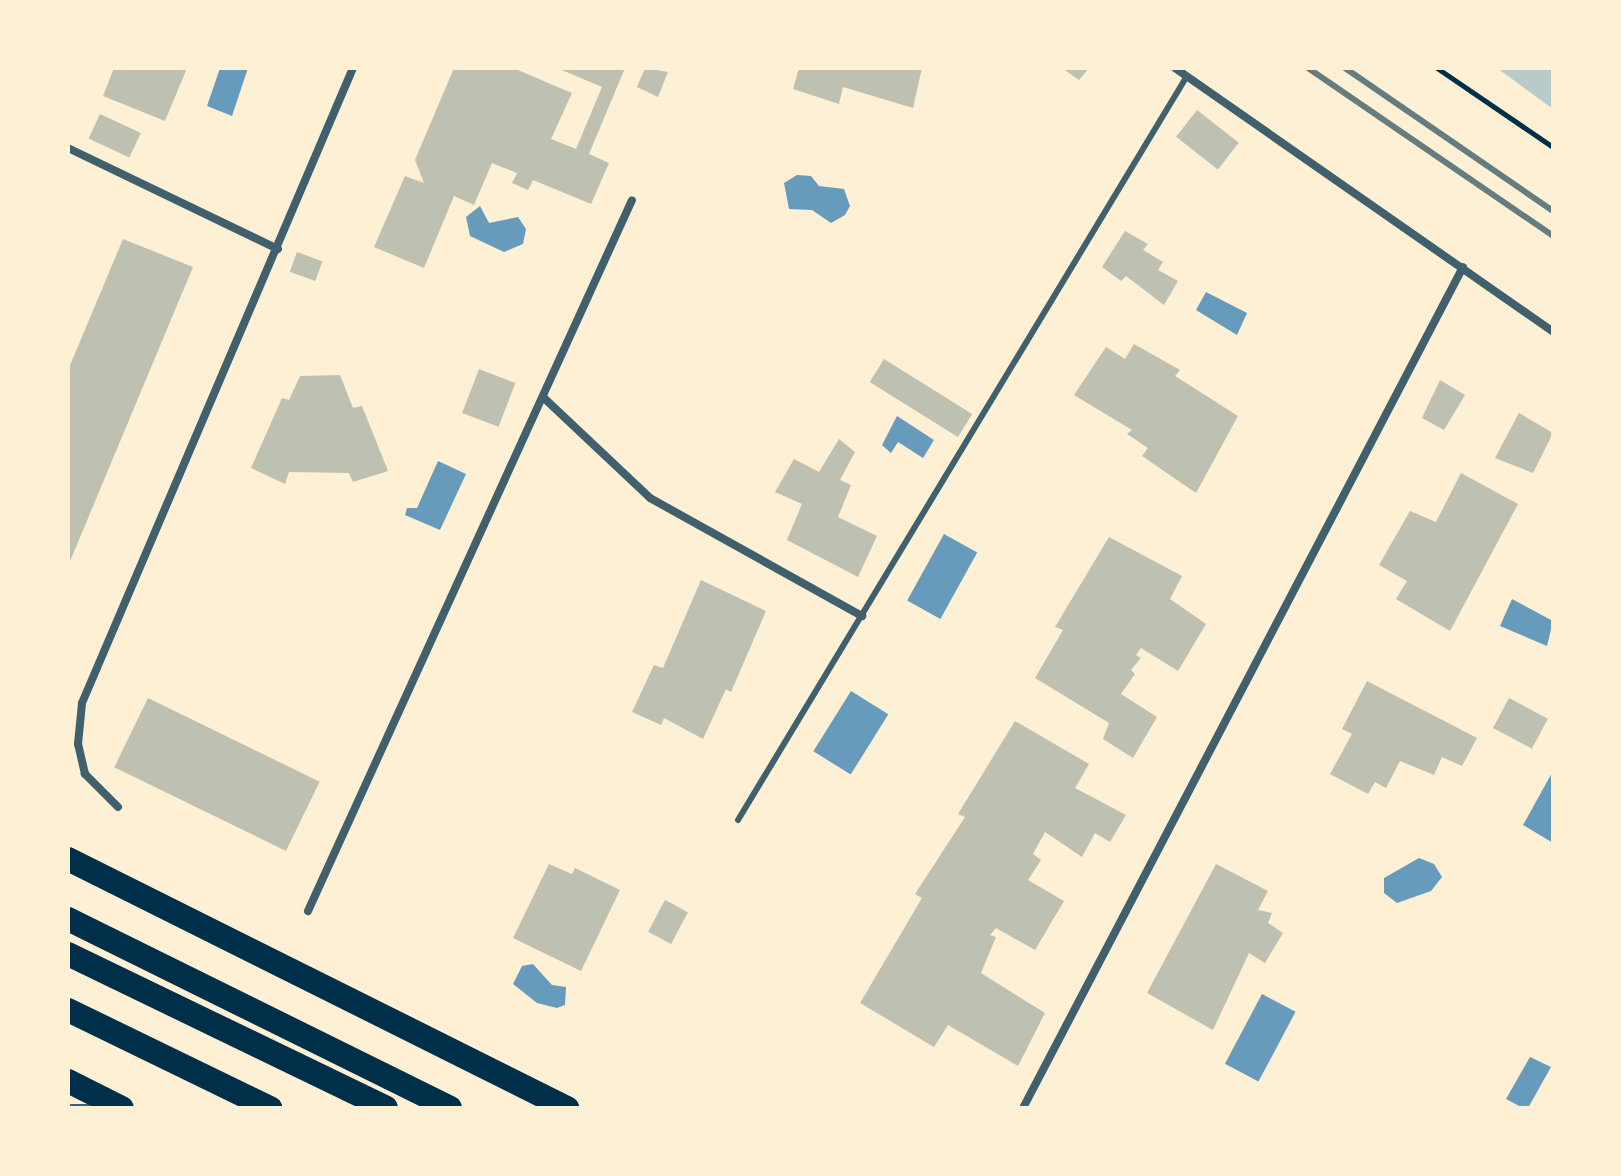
<!DOCTYPE html>
<html>
<head>
<meta charset="utf-8">
<style>
  body { margin:0 }
  #map { position:relative; width:1621px; height:1176px; overflow:hidden; background:#fdf0d5; font-family:Manrope,sans-serif }
  div>[style] { position:absolute }
  .green>* { inset:0; background:#b9caca }
  .water>* { inset:0; background:#669bbc; transform-origin:0 0 }
  .building>* { inset:0; background:#bec0b2; transform-origin:0 0 }
  .path>* { height:5px; margin:-2.5px; padding:0 2.5px; transform-origin:2.5px; border-radius:2.5px; background:#003049 }
  .service>* { height:6px; margin:-3px; padding:0 3px; transform-origin:3px; border-radius:3px; background:#3f606c }
  .minor>* { height:8px; margin:-4px; padding:0 4px; transform-origin:4px; border-radius:4px; background:#3f606c }
  .motorway>* { height:24px; margin:-12px; padding:0 12px; transform-origin:12px; border-radius:12px; background:#003049 }
  .rail>* { height:6px; margin:-3px; padding:0 3px; transform-origin:3px; border-radius:3px; background:#657d81 }
  span { translate:-50% -50%; white-space:nowrap; text-align:center; line-height:1.15; -webkit-text-stroke:6px #fdf0d5; paint-order:stroke }
  .frame { position:absolute; inset:0; border:70px solid #fdf0d5; pointer-events:none }
</style>
</head>
<body>
<div id="map">
  <div class="green">
    <div style="clip-path:polygon(1497px 68px,1553px 68px,1553px 109px)"></div>
  </div>
  <div class="water">
    <div style="clip-path:polygon(220px 68px,248px 68px,232px 116px,207px 106px)"></div>
    <div style="clip-path:polygon(797px 175px,811px 176px,819px 186px,844px 189px,850px 206px,845px 215px,831px 223px,812px 210px,789px 209px,784px 183px)"></div>
    <div style="clip-path:polygon(480px 206px,489px 223px,518px 217px,526px 229px,523px 244px,504px 252px,470px 236px,466px 217px)"></div>
    <div style="clip-path:polygon(1206px 292px,1247px 313px,1237px 335px,1196px 310px)"></div>
    <div style="clip-path:polygon(897px 416px,934px 440px,923px 458px,898px 442px,891px 453px,882px 445px)"></div>
    <div style="clip-path:polygon(438px 461px,466px 474px,440px 530px,405px 515px,407px 508px,417px 508px)"></div>
    <div style="left:944px;top:534px;width:38px;height:76px;rotate:29deg"></div>
    <div style="clip-path:polygon(1512px 599px,1553px 621px,1547px 646px,1500px 626px)"></div>
    <div style="left:851px;top:691px;width:44px;height:71px;rotate:32deg"></div>
    <div style="clip-path:polygon(1553px 771px,1553px 843px,1523px 825px)"></div>
    <div style="clip-path:polygon(1419px 858px,1434px 864px,1442px 877px,1431px 891px,1397px 903px,1384px 893px,1384px 878px)"></div>
    <div style="clip-path:polygon(533px 964px,552px 985px,566px 987px,565px 1005px,557px 1008px,537px 1003px,513px 984px,522px 966px)"></div>
    <div style="left:1262px;top:994px;width:38px;height:79px;rotate:28deg"></div>
    <div style="clip-path:polygon(1530px 1057px,1551px 1067px,1528px 1108px,1523px 1108px,1506px 1099px)"></div>
  </div>
  <div class="building">
    <div style="clip-path:polygon(114px 68px,187px 68px,165px 121px,103px 96px)"></div>
    <div style="clip-path:polygon(454px 68px,513px 68px,572px 93px,551px 139px,576px 149px,602px 87px,557px 68px,625px 68px,589px 154px,609px 163px,591px 204px,533px 180px,528px 190px,512px 183px,517px 173px,492px 163px,474px 205px,454px 196px,424px 268px,374px 247px,405px 176px,424px 183px,415px 160px)"></div>
    <div style="clip-path:polygon(645px 68px,668px 72px,658px 97px,637px 87px)"></div>
    <div style="clip-path:polygon(799px 68px,922px 68px,913px 108px,843px 87px,839px 104px,793px 89px)"></div>
    <div style="clip-path:polygon(1062px 68px,1089px 68px,1079px 80px)"></div>
    <div style="left:1197px;top:110px;width:53px;height:34px;rotate:38deg"></div>
    <div style="left:100px;top:114px;width:45px;height:27px;rotate:25deg"></div>
    <div style="clip-path:polygon(1125px 231px,1148px 244px,1143px 250px,1163px 262px,1158px 270px,1178px 281px,1164px 305px,1126px 276px,1121px 281px,1102px 267px)"></div>
    <div style="clip-path:polygon(123px 239px,193px 267px,68px 566px,68px 370px)"></div>
    <div style="left:297px;top:252px;width:27px;height:21px;rotate:20deg"></div>
    <div style="clip-path:polygon(1134px 344px,1180px 370px,1175px 376px,1238px 416px,1196px 493px,1142px 456px,1148px 448px,1127px 434px,1132px 430px,1074px 395px,1106px 347px,1125px 359px)"></div>
    <div style="left:884px;top:359px;width:104px;height:27px;rotate:32deg"></div>
    <div style="left:479px;top:369px;width:39px;height:47px;rotate:21deg"></div>
    <div style="clip-path:polygon(340px 375px,353px 408px,362px 406px,388px 471px,353px 482px,349px 473px,289px 472px,285px 484px,251px 468px,282px 398px,289px 400px,300px 376px)"></div>
    <div style="clip-path:polygon(1440px 380px,1465px 395px,1444px 430px,1422px 418px)"></div>
    <div style="clip-path:polygon(1519px 413px,1553px 433px,1533px 473px,1495px 458px)"></div>
    <div style="clip-path:polygon(839px 439px,855px 452px,840px 480px,851px 485px,838px 517px,877px 536px,858px 577px,787px 540px,802px 504px,775px 492px,794px 459px,819px 472px)"></div>
    <div style="clip-path:polygon(1461px 473px,1518px 504px,1450px 631px,1396px 599px,1407px 581px,1379px 565px,1410px 511px,1436px 522px)"></div>
    <div style="clip-path:polygon(1109px 537px,1182px 576px,1170px 599px,1206px 624px,1178px 671px,1141px 648px,1136px 655px,1141px 658px,1131px 670px,1135px 674px,1121px 694px,1157px 717px,1133px 758px,1103px 739px,1109px 723px,1035px 678px,1063px 630px,1055px 627px)"></div>
    <div style="clip-path:polygon(701px 580px,766px 611px,731px 692px,726px 689px,703px 739px,664px 718px,661px 725px,632px 712px,654px 665px,663px 668px)"></div>
    <div style="clip-path:polygon(1367px 681px,1477px 738px,1462px 766px,1442px 757px,1434px 775px,1400px 761px,1386px 788px,1375px 782px,1368px 794px,1330px 774px,1352px 734px,1342px 729px)"></div>
    <div style="left:148px;top:698px;width:191px;height:77px;rotate:26deg"></div>
    <div style="left:1509px;top:698px;width:44px;height:34px;rotate:28deg"></div>
    <div style="clip-path:polygon(1015px 721px,1089px 764px,1075px 788px,1126px 815px,1110px 842px,1095px 833px,1082px 857px,1045px 832px,1033px 854px,1041px 860px,1028px 880px,1064px 901px,1035px 950px,996px 928px,990px 935px,996px 937px,981px 973px,1045px 1013px,1018px 1066px,948px 1025px,934px 1047px,860px 1003px,922px 898px,915px 894px,965px 817px,958px 814px)"></div>
    <div style="clip-path:polygon(549px 864px,572px 874px,575px 868px,620px 890px,581px 971px,513px 938px)"></div>
    <div style="clip-path:polygon(1216px 864px,1268px 891px,1258px 910px,1272px 913px,1268px 923px,1283px 933px,1265px 963px,1249px 953px,1213px 1030px,1147px 993px)"></div>
    <div style="left:665px;top:900px;width:26px;height:36px;rotate:28deg"></div>
  </div>
  <div class="path">
    <div style="left:1437px;top:68px;width:140px;rotate:34.3deg"></div>
  </div>
  <div class="service">
    <div style="left:738px;top:820px;width:869px;rotate:-58.89deg"></div>
  </div>
  <div class="minor">
    <div style="left:1175px;top:68px;width:461px;rotate:34.9deg"></div>
    <div style="left:68px;top:148px;width:233px;rotate:25.7deg"></div>
    <div style="left:544px;top:398px;width:146px;rotate:43.3deg"></div>
    <div style="left:650px;top:498px;width:243px;rotate:29.1deg"></div>
    <div style="left:118px;top:807px;width:47px;rotate:-135deg"></div>
    <div style="left:85px;top:774px;width:31px;rotate:-103deg"></div>
    <div style="left:78px;top:744px;width:41px;rotate:-84.4deg"></div>
    <div style="left:82px;top:703px;width:690px;rotate:-66.89deg"></div>
    <div style="left:308px;top:911px;width:781px;rotate:-65.5deg"></div>
    <div style="left:71px;top:1108px;width:28px"></div>
    <div style="left:1023px;top:1108px;width:949px;rotate:-62.38deg"></div>
  </div>
  <div class="motorway">
    <div style="left:68px;top:859px;width:558px;rotate:26.52deg"></div>
    <div style="left:68px;top:919px;width:426px;rotate:26.3deg"></div>
    <div style="left:68px;top:954px;width:353px;rotate:25.8deg"></div>
    <div style="left:68px;top:1010px;width:225px;rotate:25.9deg"></div>
    <div style="left:68px;top:1081px;width:60px;rotate:26.6deg"></div>
  </div>
  <div class="rail">
    <div style="left:1308px;top:68px;width:297px;rotate:34.4deg"></div>
    <div style="left:1345px;top:68px;width:252px;rotate:34.5deg"></div>
  </div>
  <div class="frame"></div>
</div>
</body>
</html>
